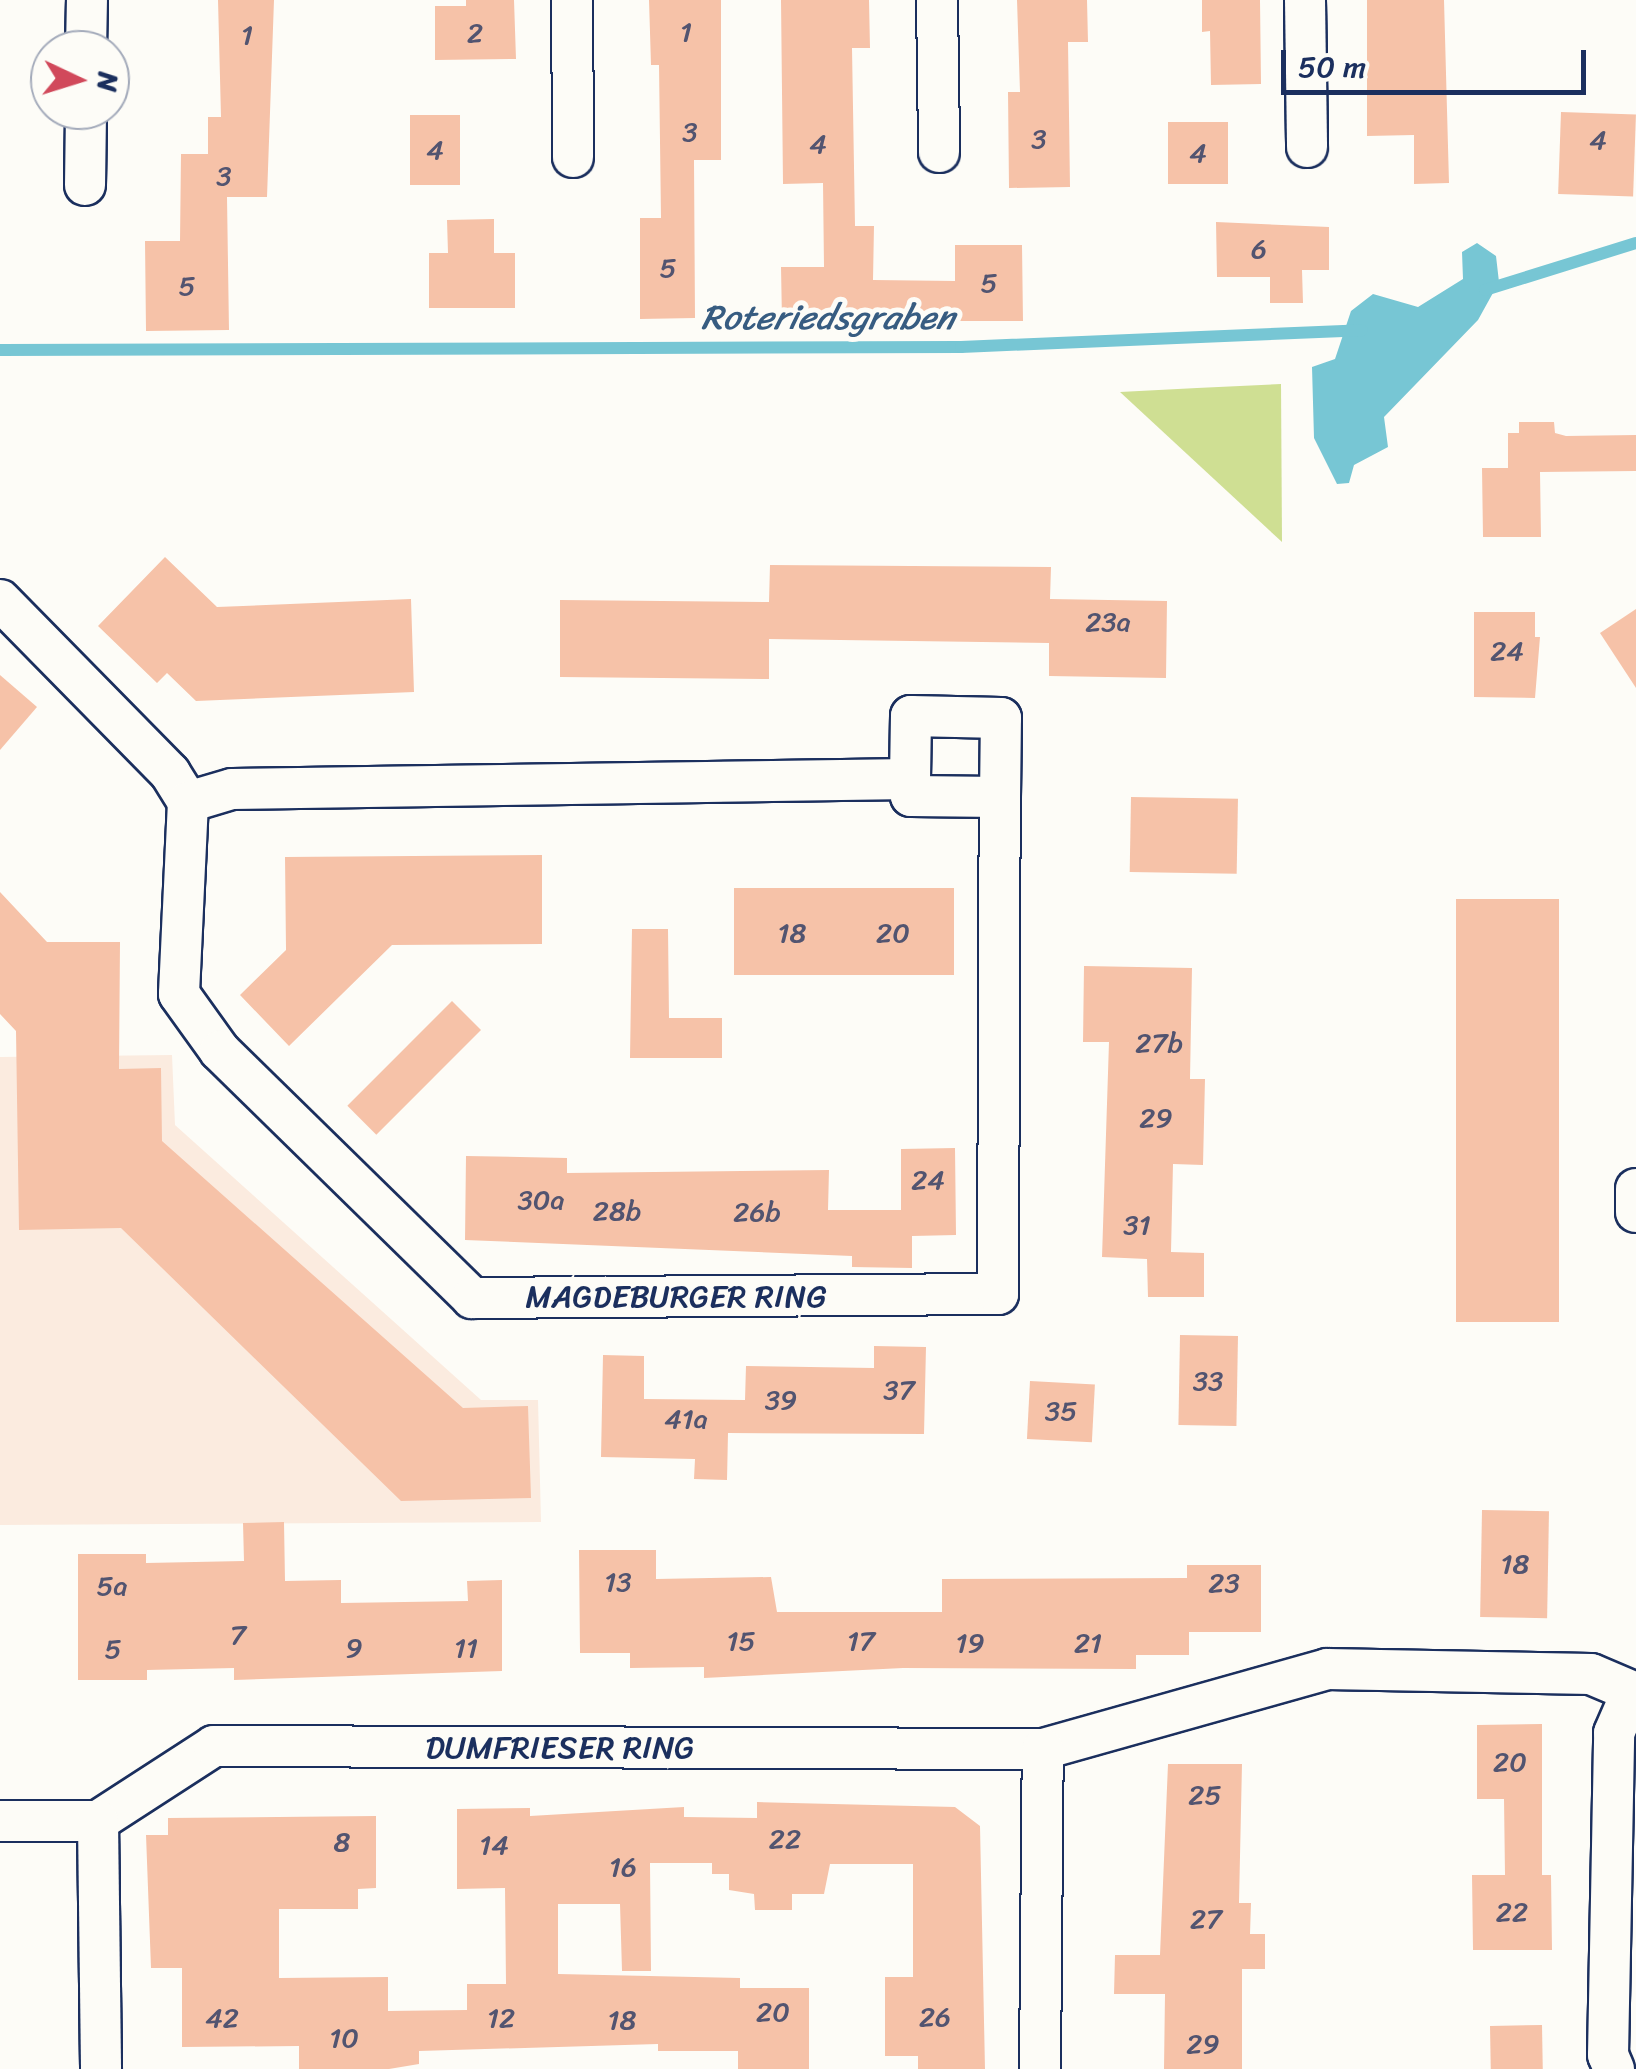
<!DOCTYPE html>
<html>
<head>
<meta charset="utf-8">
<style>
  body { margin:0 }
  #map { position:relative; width:1636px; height:2069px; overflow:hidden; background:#fdfcf7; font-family:Sriracha,sans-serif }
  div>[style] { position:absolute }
  .built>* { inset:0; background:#fbebdf }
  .green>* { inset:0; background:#cfdf93 }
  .water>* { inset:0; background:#77c6d4 }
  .stream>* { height:12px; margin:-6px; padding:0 6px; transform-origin:6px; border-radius:6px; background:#77c6d4 }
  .building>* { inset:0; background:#f6c2a8; transform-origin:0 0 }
  .roads { filter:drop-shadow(2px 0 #1b2f5e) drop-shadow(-2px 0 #1b2f5e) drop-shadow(0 2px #1b2f5e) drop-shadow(0 -2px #1b2f5e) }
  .minor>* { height:40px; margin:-20px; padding:0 20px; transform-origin:20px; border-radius:20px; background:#fdfcf7 }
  span { translate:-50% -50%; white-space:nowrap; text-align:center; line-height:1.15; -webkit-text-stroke:10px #fdfcf7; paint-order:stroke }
  .number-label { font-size:28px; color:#525470 }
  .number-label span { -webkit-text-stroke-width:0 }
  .street-label { font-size:32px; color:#1b2f5e }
  .water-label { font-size:35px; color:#375c81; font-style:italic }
  .north { position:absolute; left:30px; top:30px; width:100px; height:100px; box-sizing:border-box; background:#fdfcf7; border:2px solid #a3aaba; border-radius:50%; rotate:94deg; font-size:28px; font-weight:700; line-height:40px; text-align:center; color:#1b2f5e }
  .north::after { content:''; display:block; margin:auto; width:35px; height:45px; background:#d1495b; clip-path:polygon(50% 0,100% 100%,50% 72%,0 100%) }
  .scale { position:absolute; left:1281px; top:50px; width:305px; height:45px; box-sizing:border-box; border:5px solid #1b2f5e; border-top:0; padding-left:12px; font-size:30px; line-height:35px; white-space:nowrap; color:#1b2f5e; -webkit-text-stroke:8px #fdfcf7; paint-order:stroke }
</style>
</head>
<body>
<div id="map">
  <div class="built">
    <div style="clip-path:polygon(172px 1055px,175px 1125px,481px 1400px,538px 1400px,541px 1522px,0 1525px,0 1057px)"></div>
  </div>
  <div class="green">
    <div style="clip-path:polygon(1281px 384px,1282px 542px,1120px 392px,1197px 388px)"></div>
  </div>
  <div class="water">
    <div style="clip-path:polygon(1477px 243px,1496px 256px,1499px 282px,1478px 320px,1384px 417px,1388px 447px,1354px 465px,1349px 483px,1337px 484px,1314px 438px,1312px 367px,1335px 359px,1351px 311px,1373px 294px,1418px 307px,1463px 279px,1462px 252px)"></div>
  </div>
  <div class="stream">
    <div style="left:1485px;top:290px;width:158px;rotate:-17.3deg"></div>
    <div style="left:0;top:350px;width:961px;rotate:-0.18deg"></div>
    <div style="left:961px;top:347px;width:401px;rotate:-2.4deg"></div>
  </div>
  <div class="building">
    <div style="clip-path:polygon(218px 0,274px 0,267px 197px,227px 197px,229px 330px,146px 331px,145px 241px,180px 241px,181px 154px,208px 154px,208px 117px,221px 117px)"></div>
    <div style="clip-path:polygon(466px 0,514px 0,516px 59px,435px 60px,435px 6px,466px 6px)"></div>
    <div style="clip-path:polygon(649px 0,721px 0,721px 160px,694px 160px,695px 318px,640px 319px,640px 218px,661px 218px,659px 65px,651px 65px)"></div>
    <div style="clip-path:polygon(781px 0,869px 0,870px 48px,852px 48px,855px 226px,874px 226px,873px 280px,955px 281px,955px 245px,1022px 245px,1023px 321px,939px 321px,939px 330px,887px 330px,887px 321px,782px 321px,781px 267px,824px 267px,823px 183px,783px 184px)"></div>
    <div style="clip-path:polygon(1017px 0,1087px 0,1088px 42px,1068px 42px,1070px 187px,1009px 188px,1008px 92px,1020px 92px)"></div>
    <div style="clip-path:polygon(1202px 0,1260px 0,1261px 84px,1211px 85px,1210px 31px,1202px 32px)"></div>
    <div style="clip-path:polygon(1367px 0,1444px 0,1449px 183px,1414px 184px,1414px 135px,1367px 136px)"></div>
    <div style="left:1561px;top:112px;width:75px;height:82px;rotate:2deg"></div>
    <div style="left:410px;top:115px;width:50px;height:70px"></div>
    <div style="left:1168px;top:122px;width:60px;height:62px"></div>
    <div style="clip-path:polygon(494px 219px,494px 253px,515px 253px,515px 308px,429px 308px,429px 253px,448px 253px,447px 220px)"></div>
    <div style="clip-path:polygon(1216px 222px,1329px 227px,1329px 270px,1302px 270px,1303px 303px,1270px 303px,1270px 277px,1217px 277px)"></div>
    <div style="clip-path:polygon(1519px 422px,1554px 422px,1555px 433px,1566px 436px,1636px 435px,1636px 471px,1540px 472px,1541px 537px,1483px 537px,1482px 468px,1508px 468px,1508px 433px,1519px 433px)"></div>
    <div style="clip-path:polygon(165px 557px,217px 607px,411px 599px,414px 692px,196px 701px,167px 673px,157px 683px,98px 626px)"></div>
    <div style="clip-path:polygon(770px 565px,1051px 567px,1050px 599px,1167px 601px,1166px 678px,1049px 676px,1049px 643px,769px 639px,769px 679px,560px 677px,560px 600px,769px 602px)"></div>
    <div style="clip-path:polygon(1636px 609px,1636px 688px,1600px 633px)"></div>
    <div style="clip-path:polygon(1474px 612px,1535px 612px,1535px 637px,1540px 637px,1535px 698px,1474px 697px)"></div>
    <div style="clip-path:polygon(0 675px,37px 707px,0 750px)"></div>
    <div style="left:1131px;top:797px;width:107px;height:75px;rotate:1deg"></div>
    <div style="clip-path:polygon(542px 855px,542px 944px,392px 945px,289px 1046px,240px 995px,286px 950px,285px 857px)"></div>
    <div style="left:734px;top:888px;width:220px;height:87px"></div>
    <div style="clip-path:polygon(0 892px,47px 942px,120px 942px,119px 1069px,161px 1068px,162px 1141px,463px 1408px,528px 1406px,531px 1498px,401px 1501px,121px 1228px,19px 1230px,16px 1031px,0 1014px)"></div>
    <div style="left:1456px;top:899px;width:103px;height:423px"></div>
    <div style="clip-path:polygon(632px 929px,668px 929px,669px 1018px,722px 1018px,722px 1058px,630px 1058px)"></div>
    <div style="clip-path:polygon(1084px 966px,1192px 968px,1190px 1079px,1205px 1079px,1203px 1165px,1173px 1164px,1171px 1252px,1204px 1253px,1204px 1297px,1148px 1297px,1147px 1259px,1102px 1257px,1109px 1042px,1083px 1042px)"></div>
    <div style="left:452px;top:1001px;width:41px;height:148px;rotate:45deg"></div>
    <div style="clip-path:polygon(955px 1148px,956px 1235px,912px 1236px,912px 1268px,852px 1267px,852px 1256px,465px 1240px,466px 1156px,567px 1158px,567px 1173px,829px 1170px,828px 1210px,901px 1210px,901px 1149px)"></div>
    <div style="left:1180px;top:1335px;width:58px;height:90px;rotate:1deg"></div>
    <div style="clip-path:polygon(874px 1346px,926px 1347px,924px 1434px,728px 1433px,727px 1480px,694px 1479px,695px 1459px,601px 1457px,603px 1355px,644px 1356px,644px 1399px,745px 1400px,746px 1366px,874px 1368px)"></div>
    <div style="left:1030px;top:1381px;width:65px;height:58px;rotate:3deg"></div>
    <div style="left:1482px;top:1510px;width:67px;height:107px;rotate:1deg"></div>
    <div style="clip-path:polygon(284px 1522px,285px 1581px,341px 1580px,341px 1603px,468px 1601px,467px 1581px,502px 1580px,502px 1671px,234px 1680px,234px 1668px,147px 1670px,147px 1680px,78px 1680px,78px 1554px,146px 1554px,146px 1563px,244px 1561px,243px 1523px)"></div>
    <div style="clip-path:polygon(579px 1550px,656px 1550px,656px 1579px,771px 1577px,777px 1612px,942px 1612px,942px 1579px,1187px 1578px,1187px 1565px,1261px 1565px,1261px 1632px,1189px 1632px,1189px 1655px,1136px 1655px,1136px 1669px,903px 1668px,704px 1678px,704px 1667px,630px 1668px,630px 1653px,580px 1653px)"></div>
    <div style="clip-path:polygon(1542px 1724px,1542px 1875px,1551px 1875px,1552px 1950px,1473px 1950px,1472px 1875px,1505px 1875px,1504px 1799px,1477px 1799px,1477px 1725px)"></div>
    <div style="clip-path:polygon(1168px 1764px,1242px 1764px,1239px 1903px,1251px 1903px,1250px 1934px,1265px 1934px,1265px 1969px,1242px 1969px,1242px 2069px,1164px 2069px,1165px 1994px,1114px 1994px,1115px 1955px,1160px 1955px)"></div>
    <div style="clip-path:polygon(757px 1802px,955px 1807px,980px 1826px,985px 2069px,918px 2069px,918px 2056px,885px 2056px,885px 1977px,913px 1977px,913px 1864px,830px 1864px,824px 1894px,792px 1894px,792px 1910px,755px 1910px,754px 1894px,729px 1890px,729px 1874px,712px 1874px,712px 1863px,650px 1863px,651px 1971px,622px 1971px,620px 1904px,558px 1904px,558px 1974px,740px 1978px,740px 1988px,809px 1988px,809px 2069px,738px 2069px,738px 2051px,658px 2051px,658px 2044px,419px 2051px,419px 2064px,389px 2069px,299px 2069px,299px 2046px,182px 2047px,182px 1968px,151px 1968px,146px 1835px,168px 1835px,168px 1818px,376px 1816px,376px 1888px,358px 1889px,358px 1909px,279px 1909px,279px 1978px,388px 1977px,388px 2011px,467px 2010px,467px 1984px,506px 1984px,505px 1888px,457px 1889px,457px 1809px,530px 1808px,530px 1816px,684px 1807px,684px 1817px,757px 1818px)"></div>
    <div style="left:1542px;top:2025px;width:44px;height:52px;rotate:89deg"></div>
  </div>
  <div class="roads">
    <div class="minor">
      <div style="left:572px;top:0;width:157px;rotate:89.6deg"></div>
      <div style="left:937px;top:0;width:152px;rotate:89.2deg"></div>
      <div style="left:1305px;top:0;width:147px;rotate:89.2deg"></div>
      <div style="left:86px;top:50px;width:50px;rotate:-88.9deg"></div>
      <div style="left:85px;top:185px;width:75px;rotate:-89.2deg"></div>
      <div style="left:0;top:600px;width:243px;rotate:45.5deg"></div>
      <div style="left:170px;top:773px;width:34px;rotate:58deg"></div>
      <div style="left:188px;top:802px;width:192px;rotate:92.7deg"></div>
      <div style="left:179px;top:994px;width:70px;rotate:54.3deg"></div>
      <div style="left:220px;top:1051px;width:353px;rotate:44.4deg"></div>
      <div style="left:472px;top:1298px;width:526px;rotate:-0.44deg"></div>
      <div style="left:998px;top:1294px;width:497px;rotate:-89.8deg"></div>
      <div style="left:188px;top:802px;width:46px;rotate:-16.5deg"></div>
      <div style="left:232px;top:789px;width:678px;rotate:-0.85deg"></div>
      <div style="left:910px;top:779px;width:17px;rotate:87deg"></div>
      <div style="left:911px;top:796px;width:89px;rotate:0.6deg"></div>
      <div style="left:1000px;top:797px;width:79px;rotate:-89.3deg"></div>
      <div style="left:1001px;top:718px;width:90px;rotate:-178.7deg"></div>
      <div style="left:911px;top:716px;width:63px;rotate:90.9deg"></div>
      <div style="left:1636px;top:1189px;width:23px;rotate:90deg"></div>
      <div style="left:0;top:1821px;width:98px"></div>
      <div style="left:98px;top:1821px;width:138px;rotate:-32.9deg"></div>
      <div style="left:214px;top:1746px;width:829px;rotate:0.21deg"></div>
      <div style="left:1043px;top:1749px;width:295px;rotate:-15.7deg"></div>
      <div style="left:1327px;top:1669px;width:264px;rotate:1.1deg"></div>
      <div style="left:1591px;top:1674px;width:49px;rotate:22.9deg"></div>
      <div style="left:98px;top:1821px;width:248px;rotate:89.3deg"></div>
      <div style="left:1040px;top:2069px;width:320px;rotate:-89.5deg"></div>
      <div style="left:1614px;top:2069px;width:15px;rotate:-113deg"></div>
      <div style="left:1608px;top:2055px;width:322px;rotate:-88.9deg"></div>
      <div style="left:1614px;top:1733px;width:43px;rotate:-66.4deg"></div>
    </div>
  </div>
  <div class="number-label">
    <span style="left:686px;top:32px">1</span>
    <span style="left:475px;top:33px">2</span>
    <span style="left:247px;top:35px">1</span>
    <span style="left:690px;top:132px">3</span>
    <span style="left:1039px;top:139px">3</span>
    <span style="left:1598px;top:140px">4</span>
    <span style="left:818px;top:144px">4</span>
    <span style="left:435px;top:150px">4</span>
    <span style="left:1198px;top:153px">4</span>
    <span style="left:224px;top:176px">3</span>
    <span style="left:1259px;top:249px">6</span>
    <span style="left:668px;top:268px">5</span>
    <span style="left:989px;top:283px">5</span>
    <span style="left:187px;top:286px">5</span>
    <span style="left:1108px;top:622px">23a</span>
    <span style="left:1507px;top:651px">24</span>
    <span style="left:792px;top:933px">18</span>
    <span style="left:893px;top:933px">20</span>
    <span style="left:1159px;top:1043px">27b</span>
    <span style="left:1156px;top:1118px">29</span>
    <span style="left:928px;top:1180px">24</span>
    <span style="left:541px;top:1200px">30a</span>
    <span style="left:617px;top:1211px">28b</span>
    <span style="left:757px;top:1212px">26b</span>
    <span style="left:1137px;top:1225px">31</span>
    <span style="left:1208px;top:1381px">33</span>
    <span style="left:899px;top:1390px">37</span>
    <span style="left:781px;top:1400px">39</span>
    <span style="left:1061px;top:1411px">35</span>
    <span style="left:686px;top:1419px">41a</span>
    <span style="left:1515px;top:1564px">18</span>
    <span style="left:618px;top:1582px">13</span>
    <span style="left:1224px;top:1583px">23</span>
    <span style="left:112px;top:1586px">5a</span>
    <span style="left:238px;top:1635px">7</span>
    <span style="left:741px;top:1641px">15</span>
    <span style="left:861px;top:1641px">17</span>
    <span style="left:970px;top:1643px">19</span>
    <span style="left:1088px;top:1643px">21</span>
    <span style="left:354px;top:1648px">9</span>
    <span style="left:466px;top:1648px">11</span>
    <span style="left:113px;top:1649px">5</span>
    <span style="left:1510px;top:1762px">20</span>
    <span style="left:1205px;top:1795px">25</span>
    <span style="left:785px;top:1839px">22</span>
    <span style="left:342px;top:1842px">8</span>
    <span style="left:494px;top:1845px">14</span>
    <span style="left:623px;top:1867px">16</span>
    <span style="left:1512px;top:1912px">22</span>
    <span style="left:1206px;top:1919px">27</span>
    <span style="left:773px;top:2012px">20</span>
    <span style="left:935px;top:2017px">26</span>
    <span style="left:222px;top:2018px">42</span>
    <span style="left:501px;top:2018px">12</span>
    <span style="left:622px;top:2020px">18</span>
    <span style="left:344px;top:2038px">10</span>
    <span style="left:1203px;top:2044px">29</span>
  </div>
  <div class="street-label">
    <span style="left:676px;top:1297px">MAGDEBURGER RING</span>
    <span style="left:560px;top:1748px">DUMFRIESER RING</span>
  </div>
  <div class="water-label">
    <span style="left:828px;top:317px">Roteriedsgraben</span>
  </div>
  <div class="north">N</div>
  <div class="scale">50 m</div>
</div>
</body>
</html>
